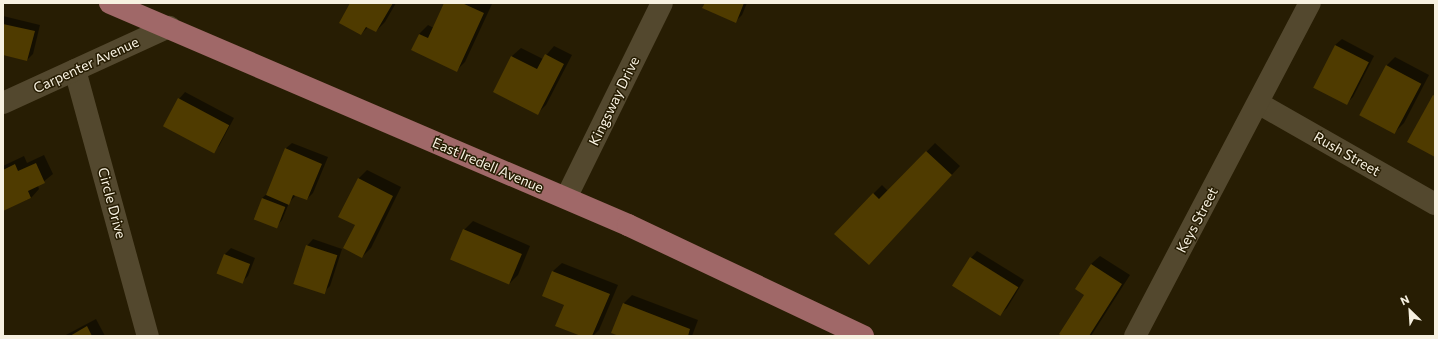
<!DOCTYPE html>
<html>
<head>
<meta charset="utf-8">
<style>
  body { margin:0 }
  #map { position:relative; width:1438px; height:339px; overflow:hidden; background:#271d03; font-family:Commissioner,sans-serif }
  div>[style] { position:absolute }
  .shadow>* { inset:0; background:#0007 }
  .building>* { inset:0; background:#4f3b00; transform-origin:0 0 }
  .minor>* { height:22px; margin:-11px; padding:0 11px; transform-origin:11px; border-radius:11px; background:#53482e }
  .major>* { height:22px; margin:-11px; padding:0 11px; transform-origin:11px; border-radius:11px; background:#a06868 }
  span { translate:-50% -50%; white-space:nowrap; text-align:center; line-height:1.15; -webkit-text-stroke:3px #271d03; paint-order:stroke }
  .street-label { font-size:14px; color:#f7f1e1 }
  .frame { position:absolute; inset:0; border:4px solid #f7f1e1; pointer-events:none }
  .north { position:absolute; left:1390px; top:291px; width:40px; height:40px; -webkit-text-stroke:3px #271d03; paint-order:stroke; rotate:335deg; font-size:11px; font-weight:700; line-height:16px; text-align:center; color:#f7f1e1 }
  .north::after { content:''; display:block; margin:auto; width:14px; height:18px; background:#f7f1e1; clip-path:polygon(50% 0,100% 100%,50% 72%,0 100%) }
</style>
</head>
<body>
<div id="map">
  <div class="shadow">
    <div style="clip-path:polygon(351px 3px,396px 3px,385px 22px,376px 31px,368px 27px,361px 34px)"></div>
    <div style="clip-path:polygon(445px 3px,492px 4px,465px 62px,457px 70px,412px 50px,419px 34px,428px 25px,434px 28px)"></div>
    <div style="clip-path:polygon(706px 3px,747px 3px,742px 15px,735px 22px)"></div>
    <div style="clip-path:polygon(3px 16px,40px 25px,33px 54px,27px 60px,3px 54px)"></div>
    <div style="clip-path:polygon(1342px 39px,1374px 56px,1353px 97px,1346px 104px,1335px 45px)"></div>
    <div style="clip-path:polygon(554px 46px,572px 55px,546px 105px,538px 113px,512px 56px,521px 48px,543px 59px)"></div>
    <div style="clip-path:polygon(1395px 57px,1429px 75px,1404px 123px,1395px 132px,1386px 66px)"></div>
    <div style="clip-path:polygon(185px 92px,234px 118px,219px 146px,213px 152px,179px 99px)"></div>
    <div style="clip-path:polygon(292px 143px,328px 157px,313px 193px,307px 199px,296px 195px,289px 203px,282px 220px,276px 227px,262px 198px,268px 193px,285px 149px)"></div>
    <div style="clip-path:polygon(935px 143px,960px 166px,877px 255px,873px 194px,882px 185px,888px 191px)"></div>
    <div style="clip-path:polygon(44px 155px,53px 174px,38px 186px,39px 189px,31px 198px,3px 210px,3px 166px,24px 156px,27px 163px)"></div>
    <div style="clip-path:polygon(367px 170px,401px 187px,371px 248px,362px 257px,357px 224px,358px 179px)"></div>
    <div style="clip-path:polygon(473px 221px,530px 246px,518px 275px,510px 283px,464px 230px)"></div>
    <div style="clip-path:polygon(313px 239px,342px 249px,330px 286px,324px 292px,307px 246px)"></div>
    <div style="clip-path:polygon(231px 248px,255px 258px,248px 276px,242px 282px,225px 254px)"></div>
    <div style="clip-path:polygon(977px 251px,1024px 280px,1007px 308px,1000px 315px,971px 258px)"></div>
    <div style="clip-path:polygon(1100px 256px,1130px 275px,1091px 336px,1064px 336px,1086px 295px,1091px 264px)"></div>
    <div style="clip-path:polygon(562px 263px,618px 285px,599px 330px,593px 336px,584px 336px,565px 305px,553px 271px)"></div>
    <div style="clip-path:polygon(632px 295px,698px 320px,692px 336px,621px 336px,624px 303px)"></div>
    <div style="clip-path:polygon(96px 319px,105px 336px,64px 336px)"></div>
  </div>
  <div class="building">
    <div style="clip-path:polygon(350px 3px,393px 3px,376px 32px,366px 27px,361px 35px,339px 23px)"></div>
    <div style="clip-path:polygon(444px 3px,462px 3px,484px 13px,457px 72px,411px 50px,419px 34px,428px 38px)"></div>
    <div style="clip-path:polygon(705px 3px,744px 3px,736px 23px,702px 8px)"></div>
    <div style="clip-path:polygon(3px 24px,35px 31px,27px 61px,3px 55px)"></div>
    <div style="left:1335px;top:45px;width:38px;height:48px;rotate:27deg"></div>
    <div style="clip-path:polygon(545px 54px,564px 64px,538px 115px,493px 92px,511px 56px,537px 69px)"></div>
    <div style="left:1386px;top:65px;width:40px;height:57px;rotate:28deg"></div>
    <div style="clip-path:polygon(1433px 95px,1435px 96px,1435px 157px,1407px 142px)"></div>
    <div style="left:178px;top:98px;width:58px;height:32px;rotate:28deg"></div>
    <div style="clip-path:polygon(285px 148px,322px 164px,307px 200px,293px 195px,289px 205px,266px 195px)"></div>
    <div style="clip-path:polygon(926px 151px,952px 175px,869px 265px,834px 234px,873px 193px,879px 199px)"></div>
    <div style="clip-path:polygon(36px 163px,45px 183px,28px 191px,31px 198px,3px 211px,3px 170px,15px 164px,18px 171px)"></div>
    <div style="clip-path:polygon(358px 178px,393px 196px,362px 258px,343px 248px,355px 225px,338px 217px)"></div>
    <div style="left:262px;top:198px;width:25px;height:23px;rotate:21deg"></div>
    <div style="left:463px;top:229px;width:64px;height:33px;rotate:23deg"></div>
    <div style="left:306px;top:245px;width:33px;height:41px;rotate:18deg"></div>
    <div style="left:224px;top:254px;width:28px;height:21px;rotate:21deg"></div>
    <div style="left:970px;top:257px;width:57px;height:34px;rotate:32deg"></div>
    <div style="clip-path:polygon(1091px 264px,1122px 284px,1089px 336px,1062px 336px,1059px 334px,1084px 295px,1075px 289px)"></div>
    <div style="clip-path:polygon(552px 271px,610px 294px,592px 336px,581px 336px,555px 326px,564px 305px,542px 296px)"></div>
    <div style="clip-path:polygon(623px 303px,690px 329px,688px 336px,619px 336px,611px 333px)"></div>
    <div style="clip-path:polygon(87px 326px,92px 336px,70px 336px)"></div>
  </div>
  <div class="minor">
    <div style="left:75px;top:70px;width:276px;rotate:74.7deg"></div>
    <div style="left:3px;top:103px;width:183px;rotate:-24.6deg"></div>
    <div style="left:1258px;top:103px;width:204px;rotate:29.7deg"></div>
    <div style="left:566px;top:198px;width:217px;rotate:-63.8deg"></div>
    <div style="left:1135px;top:336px;width:376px;rotate:-62.3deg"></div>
  </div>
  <div class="major">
    <div style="left:110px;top:3px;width:564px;rotate:23.2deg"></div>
    <div style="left:628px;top:225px;width:260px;rotate:25.3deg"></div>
  </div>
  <div class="street-label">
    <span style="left:86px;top:65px;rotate:-25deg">Carpenter Avenue</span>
    <span style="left:614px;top:101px;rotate:-64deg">Kingsway Drive</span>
    <span style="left:1347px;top:154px;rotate:30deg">Rush Street</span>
    <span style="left:488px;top:165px;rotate:23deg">East Iredell Avenue</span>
    <span style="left:112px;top:203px;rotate:75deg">Circle Drive</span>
    <span style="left:1197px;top:220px;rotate:-62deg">Keys Street</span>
  </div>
  <div class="frame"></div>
  <div class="north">N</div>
</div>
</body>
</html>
